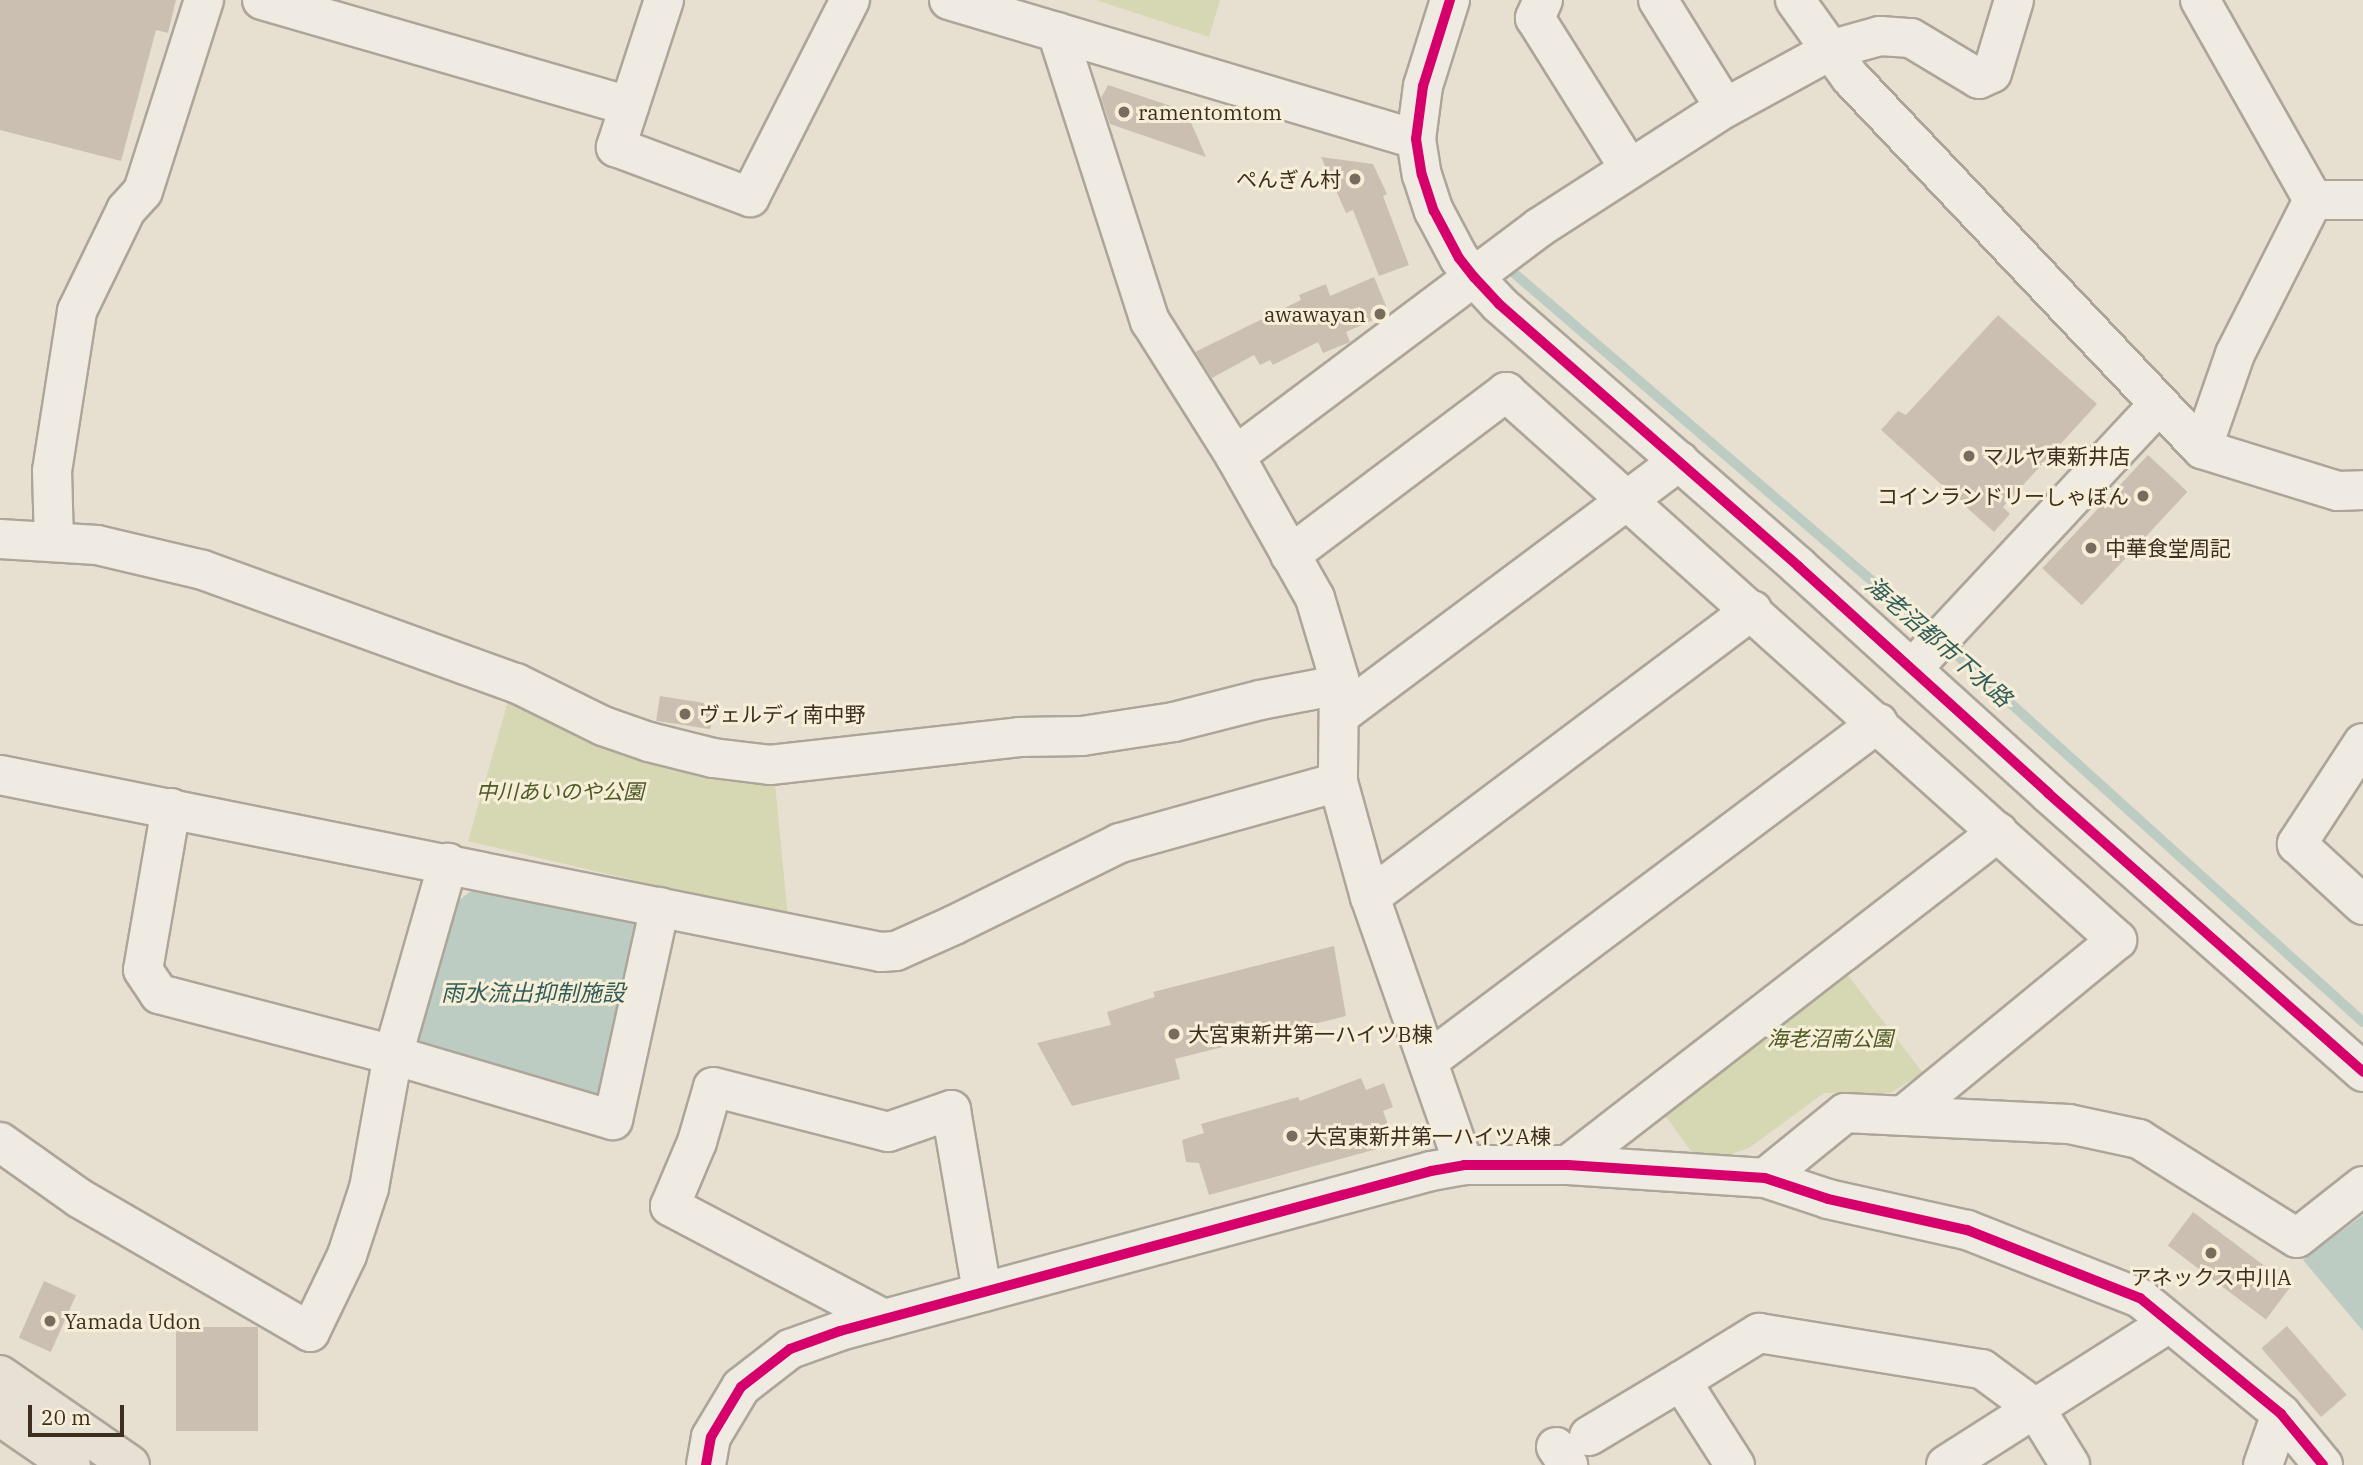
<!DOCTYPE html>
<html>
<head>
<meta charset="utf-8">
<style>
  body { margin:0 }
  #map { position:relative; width:2363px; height:1465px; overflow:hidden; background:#e7e0d1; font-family:"IBM Plex Serif","Noto Sans JP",serif }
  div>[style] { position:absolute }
  .green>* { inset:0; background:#d6d7b3 }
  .water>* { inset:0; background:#bcccc2 }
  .stream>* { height:10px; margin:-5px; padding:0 5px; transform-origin:5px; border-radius:5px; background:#bcccc2 }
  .building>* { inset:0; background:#cbbfb2; transform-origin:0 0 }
  .roads { filter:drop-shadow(2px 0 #ada599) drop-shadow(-2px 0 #ada599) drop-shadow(0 2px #ada599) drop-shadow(0 -2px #ada599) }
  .minor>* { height:38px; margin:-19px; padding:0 19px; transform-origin:19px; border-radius:19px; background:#efebe3 }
  .major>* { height:38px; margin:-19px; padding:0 19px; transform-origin:19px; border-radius:19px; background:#e6e1d4 }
  .cycleway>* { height:10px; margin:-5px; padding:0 5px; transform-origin:5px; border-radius:5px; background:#d6006c }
  .dots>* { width:19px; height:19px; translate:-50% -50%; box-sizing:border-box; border:4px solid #f7eed8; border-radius:50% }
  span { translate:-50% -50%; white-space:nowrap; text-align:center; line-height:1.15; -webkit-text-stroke:6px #f7eed8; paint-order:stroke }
  .poi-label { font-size:21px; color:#3d2e20 }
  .left { translate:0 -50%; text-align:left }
  .right { translate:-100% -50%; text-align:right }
  .park-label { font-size:21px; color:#4d5a26; font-style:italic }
  .water-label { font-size:23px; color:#2f5d5a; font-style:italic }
  .scale { position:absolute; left:28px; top:1405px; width:96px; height:32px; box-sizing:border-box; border:4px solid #3d2e20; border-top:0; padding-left:9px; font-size:21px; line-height:24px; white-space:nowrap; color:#3d2e20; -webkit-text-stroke:5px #f7eed8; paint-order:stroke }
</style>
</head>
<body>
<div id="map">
  <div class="green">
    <div style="clip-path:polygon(1096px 0,1220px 0,1209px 37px)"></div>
    <div style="clip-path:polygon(511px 691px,774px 774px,788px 917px,468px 841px)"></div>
    <div style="clip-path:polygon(1840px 965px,1923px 1073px,1890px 1093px,1824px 1093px,1749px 1148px,1726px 1156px,1694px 1155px,1656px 1103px)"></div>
  </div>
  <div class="water">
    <div style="clip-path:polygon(471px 891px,631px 918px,642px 933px,607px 1091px,590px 1101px,426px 1053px,416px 1040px,458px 901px)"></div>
    <div style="clip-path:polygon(2363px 1215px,2363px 1331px,2303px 1260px)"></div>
  </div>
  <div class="stream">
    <div style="left:1508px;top:268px;width:563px;rotate:40.68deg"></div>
    <div style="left:1946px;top:645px;width:562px;rotate:42.12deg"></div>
  </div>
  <div class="building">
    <div style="clip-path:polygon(0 0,176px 0,168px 33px,156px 30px,121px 161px,0 130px)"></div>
    <div style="clip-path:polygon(1108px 85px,1186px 111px,1206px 157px,1110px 124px,1101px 98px)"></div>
    <div style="clip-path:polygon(1321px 157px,1373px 164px,1387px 194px,1383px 196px,1409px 265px,1379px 276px,1353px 210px,1346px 213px)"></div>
    <div style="clip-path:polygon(1374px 277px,1389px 313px,1346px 332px,1350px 342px,1323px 353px,1318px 342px,1273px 365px,1270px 360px,1260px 365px,1254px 355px,1212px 378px,1195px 352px,1301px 300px,1299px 295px,1326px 284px,1330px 296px)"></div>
    <div style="clip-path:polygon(1998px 315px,2097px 404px,2003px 507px,2010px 514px,1994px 532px,1881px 430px,1898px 411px,1906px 415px)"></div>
    <div style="left:2148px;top:455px;width:54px;height:155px;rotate:43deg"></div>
    <div style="left:660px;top:696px;width:55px;height:25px;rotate:9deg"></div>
    <div style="clip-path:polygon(1334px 946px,1346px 1016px,1175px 1059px,1180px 1079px,1072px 1106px,1037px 1043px,1111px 1025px,1107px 1012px,1155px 997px,1153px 992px)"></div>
    <div style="clip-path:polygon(1361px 1078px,1366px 1090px,1384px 1083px,1393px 1107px,1383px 1111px,1395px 1144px,1209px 1195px,1199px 1163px,1186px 1162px,1182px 1140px,1204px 1133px,1201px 1124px,1298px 1097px,1300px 1101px)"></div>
    <div style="left:2193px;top:1212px;width:123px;height:42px;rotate:37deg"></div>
    <div style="left:44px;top:1281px;width:35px;height:62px;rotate:24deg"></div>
    <div style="left:2287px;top:1326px;width:91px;height:34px;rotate:49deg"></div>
    <div style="left:176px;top:1327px;width:82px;height:104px"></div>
  </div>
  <div class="roads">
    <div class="minor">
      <div style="left:262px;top:0;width:382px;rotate:16.1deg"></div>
      <div style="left:664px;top:0;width:155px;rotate:108.1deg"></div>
      <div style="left:616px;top:147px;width:143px;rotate:20.5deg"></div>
      <div style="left:750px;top:197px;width:221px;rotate:-63.1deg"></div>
      <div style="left:949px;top:0;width:487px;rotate:16.6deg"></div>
      <div style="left:1450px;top:0;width:90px;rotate:107.4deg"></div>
      <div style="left:1423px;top:86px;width:53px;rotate:97.5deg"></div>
      <div style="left:1416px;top:139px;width:36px;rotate:81deg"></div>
      <div style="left:1422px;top:175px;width:38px;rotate:72deg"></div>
      <div style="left:1434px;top:211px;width:53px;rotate:62deg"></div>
      <div style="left:1459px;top:258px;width:24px;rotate:52deg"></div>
      <div style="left:1474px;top:277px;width:37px;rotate:47deg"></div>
      <div style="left:1499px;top:304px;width:398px;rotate:41.2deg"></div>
      <div style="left:1798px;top:566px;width:338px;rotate:42.2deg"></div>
      <div style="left:2048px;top:793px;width:421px;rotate:41.5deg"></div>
      <div style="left:1543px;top:0;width:20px;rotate:114deg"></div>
      <div style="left:1535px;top:18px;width:177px;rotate:57.9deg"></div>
      <div style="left:1658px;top:0;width:127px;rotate:58.2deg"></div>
      <div style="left:1795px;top:0;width:95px;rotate:54.5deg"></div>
      <div style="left:1850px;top:77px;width:512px;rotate:46.58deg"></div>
      <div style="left:2202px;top:449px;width:142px;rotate:17.2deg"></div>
      <div style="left:2338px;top:491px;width:25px;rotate:-2deg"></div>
      <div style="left:2200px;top:0;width:230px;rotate:60.5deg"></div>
      <div style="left:2313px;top:200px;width:50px"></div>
      <div style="left:1057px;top:32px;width:304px;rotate:72.2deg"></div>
      <div style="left:1150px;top:321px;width:160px;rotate:57.8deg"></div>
      <div style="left:1235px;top:456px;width:163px;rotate:60.6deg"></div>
      <div style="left:1315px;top:598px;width:84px;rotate:73.3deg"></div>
      <div style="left:1339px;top:678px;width:104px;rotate:90.6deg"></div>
      <div style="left:1338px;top:782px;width:119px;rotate:74.5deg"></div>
      <div style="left:1370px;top:897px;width:284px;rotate:70.7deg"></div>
      <div style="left:2202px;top:449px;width:101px;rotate:-70.8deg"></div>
      <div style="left:2235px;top:354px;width:173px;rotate:-63.1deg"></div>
      <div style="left:1235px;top:456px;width:381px;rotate:-36.9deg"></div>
      <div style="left:1540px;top:227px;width:220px;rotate:-32.8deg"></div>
      <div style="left:1725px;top:108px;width:123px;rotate:-28.6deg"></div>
      <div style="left:1833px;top:49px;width:49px;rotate:-15.5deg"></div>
      <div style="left:1880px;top:36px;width:31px;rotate:4deg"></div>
      <div style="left:1911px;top:38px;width:79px;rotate:31.1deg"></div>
      <div style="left:1979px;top:79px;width:14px;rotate:-25deg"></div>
      <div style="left:1992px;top:73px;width:76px;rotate:-73.2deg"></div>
      <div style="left:0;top:539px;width:97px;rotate:3.5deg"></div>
      <div style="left:97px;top:545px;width:109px;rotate:13.3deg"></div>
      <div style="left:203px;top:570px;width:333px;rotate:19.9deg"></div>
      <div style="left:516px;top:683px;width:97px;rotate:26.3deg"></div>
      <div style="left:603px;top:726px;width:49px;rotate:19.2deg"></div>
      <div style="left:649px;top:742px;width:66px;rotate:14deg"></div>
      <div style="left:713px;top:758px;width:57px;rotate:7deg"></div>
      <div style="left:770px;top:765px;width:251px;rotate:-6.4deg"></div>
      <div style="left:1019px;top:737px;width:63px;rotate:-0.9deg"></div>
      <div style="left:1082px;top:736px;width:93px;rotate:-8.7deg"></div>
      <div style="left:1174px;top:722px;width:89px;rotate:-14.3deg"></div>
      <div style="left:1260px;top:700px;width:80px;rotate:-10.8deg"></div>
      <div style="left:54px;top:542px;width:71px;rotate:-91.6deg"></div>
      <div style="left:52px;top:471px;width:162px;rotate:-81.1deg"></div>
      <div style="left:77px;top:311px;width:112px;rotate:-64.1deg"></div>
      <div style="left:126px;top:210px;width:25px;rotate:-48deg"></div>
      <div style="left:143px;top:191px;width:201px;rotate:-72.3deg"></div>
      <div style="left:1290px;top:555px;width:271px;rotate:-37deg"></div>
      <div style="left:1506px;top:392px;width:821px;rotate:41.89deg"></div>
      <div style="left:2117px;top:940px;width:276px;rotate:140.6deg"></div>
      <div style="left:1912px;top:669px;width:362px;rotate:-47deg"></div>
      <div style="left:1340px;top:715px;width:424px;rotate:-36.8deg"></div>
      <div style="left:2363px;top:743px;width:121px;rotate:123.2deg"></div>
      <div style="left:2297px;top:844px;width:90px;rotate:42.7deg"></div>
      <div style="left:0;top:775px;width:899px;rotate:11.36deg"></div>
      <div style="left:881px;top:952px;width:15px;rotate:-4deg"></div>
      <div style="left:896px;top:951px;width:64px;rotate:-24.1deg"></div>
      <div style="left:954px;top:925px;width:185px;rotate:-26.3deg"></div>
      <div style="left:1120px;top:843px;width:226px;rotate:-15.6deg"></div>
      <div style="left:171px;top:808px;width:164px;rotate:99.8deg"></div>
      <div style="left:143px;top:970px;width:29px;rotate:56deg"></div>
      <div style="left:159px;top:994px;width:242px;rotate:14.6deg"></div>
      <div style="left:393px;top:1055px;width:229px;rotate:16.5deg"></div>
      <div style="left:613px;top:1120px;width:218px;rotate:-77.6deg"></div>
      <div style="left:1370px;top:897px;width:478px;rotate:-36.9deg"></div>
      <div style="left:1428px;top:1061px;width:563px;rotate:-36.91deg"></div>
      <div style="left:0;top:1142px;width:97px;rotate:35.3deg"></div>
      <div style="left:79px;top:1198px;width:267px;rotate:30.1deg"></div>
      <div style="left:310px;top:1332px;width:85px;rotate:-64.3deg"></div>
      <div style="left:347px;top:1255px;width:71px;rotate:-71.8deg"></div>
      <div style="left:369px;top:1188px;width:135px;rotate:-79.8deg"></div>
      <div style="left:393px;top:1055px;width:200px;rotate:-74deg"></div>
      <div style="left:1568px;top:1165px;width:544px;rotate:-37.75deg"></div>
      <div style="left:1765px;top:1178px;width:103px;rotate:-39.1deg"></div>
      <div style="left:1845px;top:1113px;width:224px;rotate:2.8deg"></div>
      <div style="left:2069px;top:1124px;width:72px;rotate:12.1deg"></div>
      <div style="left:2139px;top:1139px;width:186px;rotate:32.1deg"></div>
      <div style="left:2297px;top:1238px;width:84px;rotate:-38.2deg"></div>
      <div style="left:884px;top:1319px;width:242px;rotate:-152.2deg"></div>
      <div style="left:670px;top:1206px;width:69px;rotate:-67.1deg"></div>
      <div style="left:697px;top:1142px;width:57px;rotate:-73.8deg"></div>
      <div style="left:713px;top:1087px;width:181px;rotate:14.4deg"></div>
      <div style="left:888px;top:1132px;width:67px;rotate:-19.2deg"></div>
      <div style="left:951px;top:1110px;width:185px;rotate:80.3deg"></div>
      <div style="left:1681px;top:1381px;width:92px;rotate:-31.6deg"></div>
      <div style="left:1759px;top:1333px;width:226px;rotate:9.2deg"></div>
      <div style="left:1982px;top:1369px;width:66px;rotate:36.3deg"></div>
      <div style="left:2035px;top:1408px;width:67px;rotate:58.4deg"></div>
      <div style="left:1589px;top:1436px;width:107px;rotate:-30.9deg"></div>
      <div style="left:1681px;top:1381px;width:100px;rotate:57.3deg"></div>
      <div style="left:1556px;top:1447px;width:22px;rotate:56deg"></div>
      <div style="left:706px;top:1465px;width:28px;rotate:-80deg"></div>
      <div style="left:711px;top:1437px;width:58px;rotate:-59deg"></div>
      <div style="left:741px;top:1387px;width:62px;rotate:-37.8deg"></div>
      <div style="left:790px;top:1349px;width:53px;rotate:-19.8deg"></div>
      <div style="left:840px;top:1331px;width:612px;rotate:-15.15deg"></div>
      <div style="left:1431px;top:1171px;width:34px;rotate:-10deg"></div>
      <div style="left:1464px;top:1165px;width:104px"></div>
      <div style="left:1568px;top:1165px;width:197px;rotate:3.8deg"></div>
      <div style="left:1765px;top:1178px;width:66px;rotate:18.4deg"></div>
      <div style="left:1828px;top:1199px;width:142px;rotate:12.6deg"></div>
      <div style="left:1967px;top:1230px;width:186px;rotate:21.5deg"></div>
      <div style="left:2140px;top:1298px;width:183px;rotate:39.4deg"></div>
      <div style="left:2281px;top:1414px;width:66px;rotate:50.5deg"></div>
      <div style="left:1946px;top:1465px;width:264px;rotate:-32.5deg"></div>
      <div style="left:2263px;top:1465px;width:54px;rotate:-70.6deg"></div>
    </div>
    <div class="major">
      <div style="left:0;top:1375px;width:158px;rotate:34.7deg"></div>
      <div style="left:0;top:1416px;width:86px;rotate:34.6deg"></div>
    </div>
  </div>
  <div class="cycleway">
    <div style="left:1450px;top:0;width:90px;rotate:107.4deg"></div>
    <div style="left:1423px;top:86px;width:53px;rotate:97.5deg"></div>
    <div style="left:1416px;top:139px;width:36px;rotate:81deg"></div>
    <div style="left:1422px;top:175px;width:38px;rotate:72deg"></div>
    <div style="left:1434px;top:211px;width:53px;rotate:62deg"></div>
    <div style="left:1459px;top:258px;width:24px;rotate:52deg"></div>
    <div style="left:1474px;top:277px;width:37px;rotate:47deg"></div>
    <div style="left:1499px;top:304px;width:398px;rotate:41.2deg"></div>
    <div style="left:1798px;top:566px;width:338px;rotate:42.2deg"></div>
    <div style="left:2048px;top:793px;width:421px;rotate:41.5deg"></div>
    <div style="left:706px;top:1465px;width:28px;rotate:-80deg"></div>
    <div style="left:711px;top:1437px;width:58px;rotate:-59deg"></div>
    <div style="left:741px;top:1387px;width:62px;rotate:-37.8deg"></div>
    <div style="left:790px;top:1349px;width:53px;rotate:-19.8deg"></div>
    <div style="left:840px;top:1331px;width:612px;rotate:-15.15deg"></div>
    <div style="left:1431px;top:1171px;width:34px;rotate:-10deg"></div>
    <div style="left:1464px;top:1165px;width:104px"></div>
    <div style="left:1568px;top:1165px;width:197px;rotate:3.8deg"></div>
    <div style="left:1765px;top:1178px;width:66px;rotate:18.4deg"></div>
    <div style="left:1828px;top:1199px;width:142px;rotate:12.6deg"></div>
    <div style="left:1967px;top:1230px;width:186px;rotate:21.5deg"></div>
    <div style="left:2140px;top:1298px;width:183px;rotate:39.4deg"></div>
    <div style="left:2281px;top:1414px;width:66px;rotate:50.5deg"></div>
  </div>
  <div class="dots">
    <div style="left:1124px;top:112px;background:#786c5e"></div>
    <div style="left:1355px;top:179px;background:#786c5e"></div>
    <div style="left:1380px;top:314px;background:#786c5e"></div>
    <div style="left:1969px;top:456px;background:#786c5e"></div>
    <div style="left:2143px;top:496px;background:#786c5e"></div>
    <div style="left:2091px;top:548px;background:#786c5e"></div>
    <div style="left:685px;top:714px;background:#786c5e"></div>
    <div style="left:1174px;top:1034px;background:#786c5e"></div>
    <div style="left:1292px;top:1136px;background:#786c5e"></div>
    <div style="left:2211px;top:1253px;background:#786c5e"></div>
    <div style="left:50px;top:1321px;background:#786c5e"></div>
  </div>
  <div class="poi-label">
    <span class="left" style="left:1138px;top:112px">ramentomtom</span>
    <span class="right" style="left:1341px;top:179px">ぺんぎん村</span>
    <span class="right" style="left:1366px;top:314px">awawayan</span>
    <span class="left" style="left:1983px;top:456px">マルヤ東新井店</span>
    <span class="right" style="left:2129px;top:496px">コインランドリーしゃぼん</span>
    <span class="left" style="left:2105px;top:548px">中華食堂周記</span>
    <span class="left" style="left:699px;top:714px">ヴェルディ南中野</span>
    <span class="left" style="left:1188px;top:1034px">大宮東新井第一ハイツB棟</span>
    <span class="left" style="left:1306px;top:1136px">大宮東新井第一ハイツA棟</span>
    <span style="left:2211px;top:1277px">アネックス中川A</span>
    <span class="left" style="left:64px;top:1321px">Yamada Udon</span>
  </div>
  <div class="park-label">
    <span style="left:560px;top:791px">中川あいのや公園</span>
    <span style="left:1830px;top:1038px">海老沼南公園</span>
  </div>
  <div class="water-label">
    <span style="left:1939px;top:641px;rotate:41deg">海老沼都市下水路</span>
    <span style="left:533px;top:992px">雨水流出抑制施設</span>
  </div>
  <div class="scale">20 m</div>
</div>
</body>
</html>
